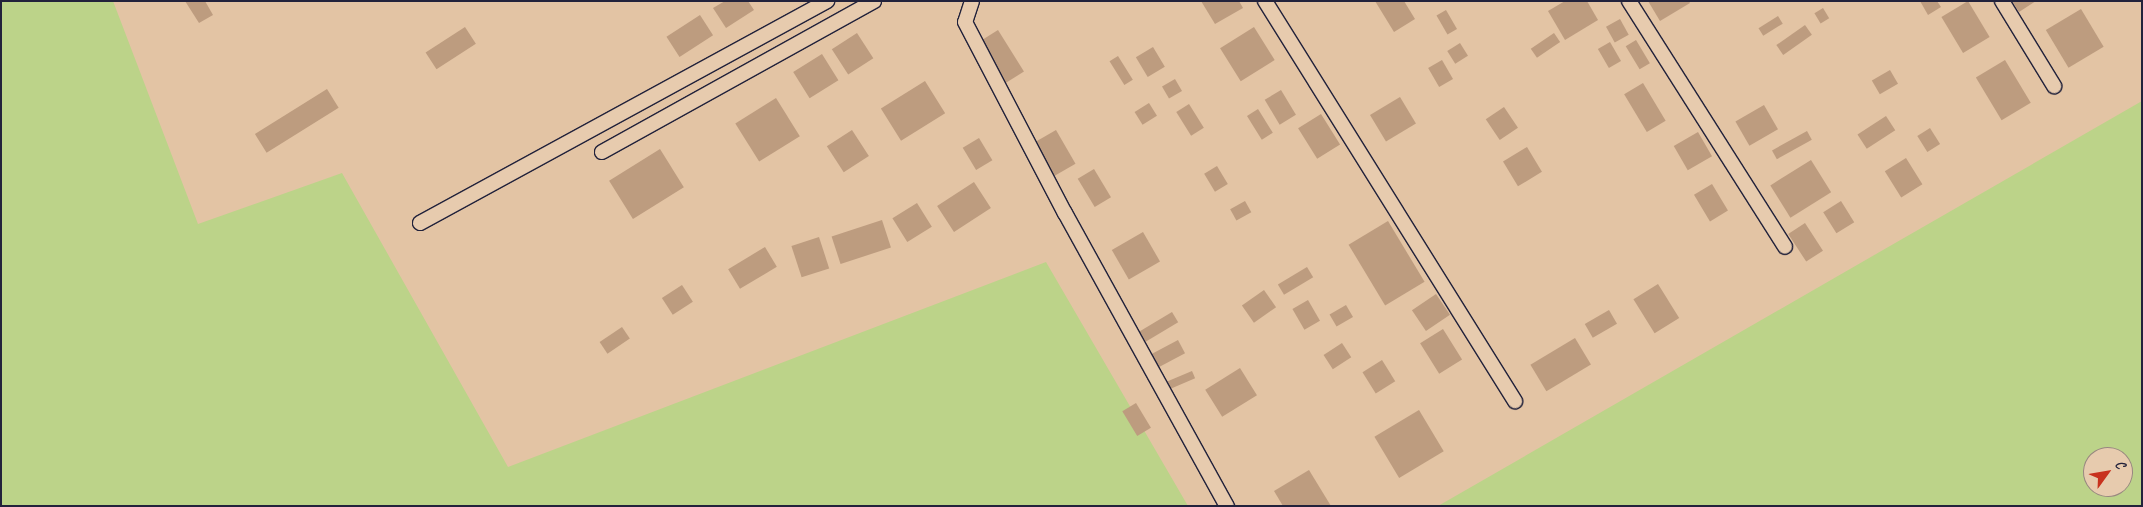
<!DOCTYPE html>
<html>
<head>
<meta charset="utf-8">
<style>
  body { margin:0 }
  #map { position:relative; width:2143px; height:507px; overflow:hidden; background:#e3c4a4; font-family:Caveat,sans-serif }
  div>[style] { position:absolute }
  .green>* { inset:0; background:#bcd389 }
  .building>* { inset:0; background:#bd9c7f; transform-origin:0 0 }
  .roads { filter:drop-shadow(1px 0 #22223b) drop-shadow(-1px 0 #22223b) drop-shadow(0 1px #22223b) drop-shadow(0 -1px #22223b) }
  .service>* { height:14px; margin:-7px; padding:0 7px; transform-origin:7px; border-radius:7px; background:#e7cbae }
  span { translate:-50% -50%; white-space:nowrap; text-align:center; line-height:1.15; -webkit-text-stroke:4px #e7cbae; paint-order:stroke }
  .frame { position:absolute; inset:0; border:2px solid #22223b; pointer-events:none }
  .north { position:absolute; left:2083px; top:447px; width:50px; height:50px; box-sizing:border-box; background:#e7cbae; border:1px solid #988780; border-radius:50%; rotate:58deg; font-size:14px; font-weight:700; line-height:20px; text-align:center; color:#22223b }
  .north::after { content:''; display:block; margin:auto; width:18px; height:22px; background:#c8321e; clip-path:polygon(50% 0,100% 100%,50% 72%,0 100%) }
</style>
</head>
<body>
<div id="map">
  <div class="green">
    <div style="clip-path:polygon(1px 1px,113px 1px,198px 224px,342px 173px,508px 467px,1046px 262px,1188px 506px,1px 506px)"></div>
    <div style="clip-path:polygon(evenodd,2142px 101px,2142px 506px,1438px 506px,2142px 101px,2093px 457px,2123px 457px,2123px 487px,2093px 487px,2093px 457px)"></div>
  </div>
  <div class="building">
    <div style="clip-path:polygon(185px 1px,205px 1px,213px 15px,199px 23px)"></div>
    <div style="clip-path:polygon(725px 1px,748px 1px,754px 10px,726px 28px,713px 8px)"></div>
    <div style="clip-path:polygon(1201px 1px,1239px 1px,1243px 8px,1215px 24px)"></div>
    <div style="clip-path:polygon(1375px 1px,1404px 1px,1415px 19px,1394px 32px)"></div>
    <div style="clip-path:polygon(1565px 1px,1587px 1px,1598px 20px,1565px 40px,1548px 11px)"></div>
    <div style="clip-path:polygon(1648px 1px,1689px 1px,1690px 3px,1660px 21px)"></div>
    <div style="clip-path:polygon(1920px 1px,1937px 1px,1941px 7px,1928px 15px)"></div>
    <div style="left:1968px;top:1px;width:42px;height:31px;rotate:59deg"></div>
    <div style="clip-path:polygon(2012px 1px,2036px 1px,2019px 12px)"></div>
    <div style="left:1823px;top:8px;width:12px;height:10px;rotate:59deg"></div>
    <div style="left:2081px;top:9px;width:44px;height:41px;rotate:59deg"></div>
    <div style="left:1446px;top:10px;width:22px;height:11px;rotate:60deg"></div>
    <div style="left:700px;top:15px;width:24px;height:40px;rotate:57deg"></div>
    <div style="left:1778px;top:16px;width:9px;height:23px;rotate:58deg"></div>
    <div style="left:1620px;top:19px;width:18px;height:16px;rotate:61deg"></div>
    <div style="left:1805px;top:25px;width:12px;height:35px;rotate:55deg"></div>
    <div style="left:465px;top:27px;width:20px;height:47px;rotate:57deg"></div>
    <div style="left:1254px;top:27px;width:39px;height:40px;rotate:58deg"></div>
    <div style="left:998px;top:30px;width:49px;height:24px;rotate:58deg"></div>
    <div style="left:857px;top:33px;width:30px;height:30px;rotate:57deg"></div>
    <div style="left:1554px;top:33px;width:11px;height:28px;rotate:56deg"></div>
    <div style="left:1636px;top:40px;width:27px;height:12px;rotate:59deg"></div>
    <div style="left:1610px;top:42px;width:22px;height:14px;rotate:60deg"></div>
    <div style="left:1460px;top:43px;width:15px;height:15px;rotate:58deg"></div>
    <div style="left:1153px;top:47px;width:23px;height:20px;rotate:59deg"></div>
    <div style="left:822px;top:54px;width:31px;height:34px;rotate:58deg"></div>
    <div style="left:1118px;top:56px;width:28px;height:10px;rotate:58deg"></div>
    <div style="left:1442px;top:60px;width:22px;height:16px;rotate:60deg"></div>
    <div style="left:2005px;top:60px;width:50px;height:34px;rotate:59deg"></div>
    <div style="left:1890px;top:70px;width:16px;height:21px;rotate:60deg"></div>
    <div style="left:1175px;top:79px;width:14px;height:15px;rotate:60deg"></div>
    <div style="left:925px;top:81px;width:38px;height:52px;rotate:58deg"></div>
    <div style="left:1643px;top:83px;width:44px;height:22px;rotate:59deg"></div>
    <div style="left:327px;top:89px;width:22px;height:85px;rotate:58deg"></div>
    <div style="left:1281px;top:90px;width:29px;height:19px;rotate:59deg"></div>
    <div style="left:1400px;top:97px;width:31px;height:35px;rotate:59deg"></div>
    <div style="left:776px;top:98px;width:45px;height:48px;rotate:58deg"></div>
    <div style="left:1149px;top:103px;width:15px;height:17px;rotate:58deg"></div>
    <div style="left:1189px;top:104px;width:28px;height:15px;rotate:58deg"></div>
    <div style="left:1764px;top:105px;width:28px;height:33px;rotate:60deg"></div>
    <div style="left:1504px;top:107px;width:25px;height:22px;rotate:56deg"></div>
    <div style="left:1258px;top:109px;width:28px;height:13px;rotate:58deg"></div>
    <div style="left:1321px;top:114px;width:36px;height:27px;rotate:58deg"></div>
    <div style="left:1886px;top:116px;width:17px;height:34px;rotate:57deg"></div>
    <div style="left:1930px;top:128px;width:19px;height:15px;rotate:58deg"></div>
    <div style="left:852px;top:130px;width:31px;height:30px;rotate:57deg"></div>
    <div style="left:1056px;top:130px;width:39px;height:26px;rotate:60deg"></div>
    <div style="left:1807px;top:131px;width:10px;height:40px;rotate:61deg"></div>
    <div style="left:1698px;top:132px;width:28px;height:28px;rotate:60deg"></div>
    <div style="left:979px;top:138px;width:26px;height:19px;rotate:59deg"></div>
    <div style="left:1527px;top:147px;width:29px;height:28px;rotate:59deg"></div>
    <div style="left:660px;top:149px;width:45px;height:60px;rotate:58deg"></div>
    <div style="left:1906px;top:158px;width:31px;height:25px;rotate:58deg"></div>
    <div style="left:1811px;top:160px;width:38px;height:48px;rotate:58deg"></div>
    <div style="left:1217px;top:166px;width:21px;height:15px;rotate:59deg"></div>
    <div style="left:1094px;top:169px;width:33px;height:19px;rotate:59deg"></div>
    <div style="left:974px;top:182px;width:31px;height:44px;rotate:57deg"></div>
    <div style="left:1712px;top:184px;width:31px;height:21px;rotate:59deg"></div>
    <div style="left:1245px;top:201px;width:13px;height:17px;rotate:61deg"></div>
    <div style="left:1841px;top:201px;width:25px;height:21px;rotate:58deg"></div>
    <div style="left:917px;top:203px;width:28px;height:29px;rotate:58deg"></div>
    <div style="left:882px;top:220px;width:29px;height:53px;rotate:72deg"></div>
    <div style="left:1388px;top:221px;width:71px;height:46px;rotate:59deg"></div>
    <div style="left:1805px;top:223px;width:33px;height:20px;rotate:57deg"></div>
    <div style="left:1143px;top:232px;width:34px;height:36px;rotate:60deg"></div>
    <div style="left:819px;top:237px;width:33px;height:29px;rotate:72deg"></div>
    <div style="left:765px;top:247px;width:23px;height:43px;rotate:59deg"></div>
    <div style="left:1307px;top:267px;width:12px;height:34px;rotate:59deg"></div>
    <div style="left:1658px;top:284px;width:40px;height:29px;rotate:58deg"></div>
    <div style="left:682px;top:285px;width:20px;height:24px;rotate:57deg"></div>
    <div style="left:1264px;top:290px;width:21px;height:27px;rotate:55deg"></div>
    <div style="left:1436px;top:294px;width:25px;height:29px;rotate:56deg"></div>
    <div style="left:1308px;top:300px;width:24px;height:18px;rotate:60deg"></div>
    <div style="left:1346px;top:305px;width:14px;height:19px;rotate:60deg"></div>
    <div style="left:1609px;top:310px;width:16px;height:28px;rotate:60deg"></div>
    <div style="left:1172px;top:312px;width:12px;height:38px;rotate:59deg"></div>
    <div style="left:622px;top:327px;width:14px;height:27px;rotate:56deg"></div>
    <div style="left:1443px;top:329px;width:36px;height:27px;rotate:58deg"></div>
    <div style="left:1575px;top:338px;width:31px;height:52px;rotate:59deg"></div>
    <div style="left:1178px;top:340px;width:15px;height:32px;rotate:62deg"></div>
    <div style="left:1342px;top:343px;width:17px;height:22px;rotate:57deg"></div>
    <div style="left:1382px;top:360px;width:25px;height:23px;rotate:58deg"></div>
    <div style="left:1240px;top:368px;width:32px;height:41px;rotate:58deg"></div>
    <div style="left:1192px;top:371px;width:8px;height:38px;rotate:67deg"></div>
    <div style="left:1136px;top:403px;width:29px;height:16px;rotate:59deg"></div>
    <div style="left:1419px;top:410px;width:48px;height:52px;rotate:59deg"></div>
    <div style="clip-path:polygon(1309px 470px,1331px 506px,1283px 506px,1274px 491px)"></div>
  </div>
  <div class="roads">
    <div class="service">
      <div style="left:972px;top:1px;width:22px;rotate:108deg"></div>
      <div style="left:965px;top:22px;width:216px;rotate:62.4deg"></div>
      <div style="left:1065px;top:213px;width:335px;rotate:61.1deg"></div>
      <div style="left:1265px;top:1px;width:472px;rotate:58deg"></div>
      <div style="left:1629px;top:1px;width:291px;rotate:57.6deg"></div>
      <div style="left:2002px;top:1px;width:100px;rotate:58.5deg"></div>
      <div style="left:602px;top:152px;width:311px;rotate:-29deg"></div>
      <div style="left:420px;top:223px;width:464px;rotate:-28.6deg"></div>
    </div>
  </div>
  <div class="frame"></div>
  <div class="north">С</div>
</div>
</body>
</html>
